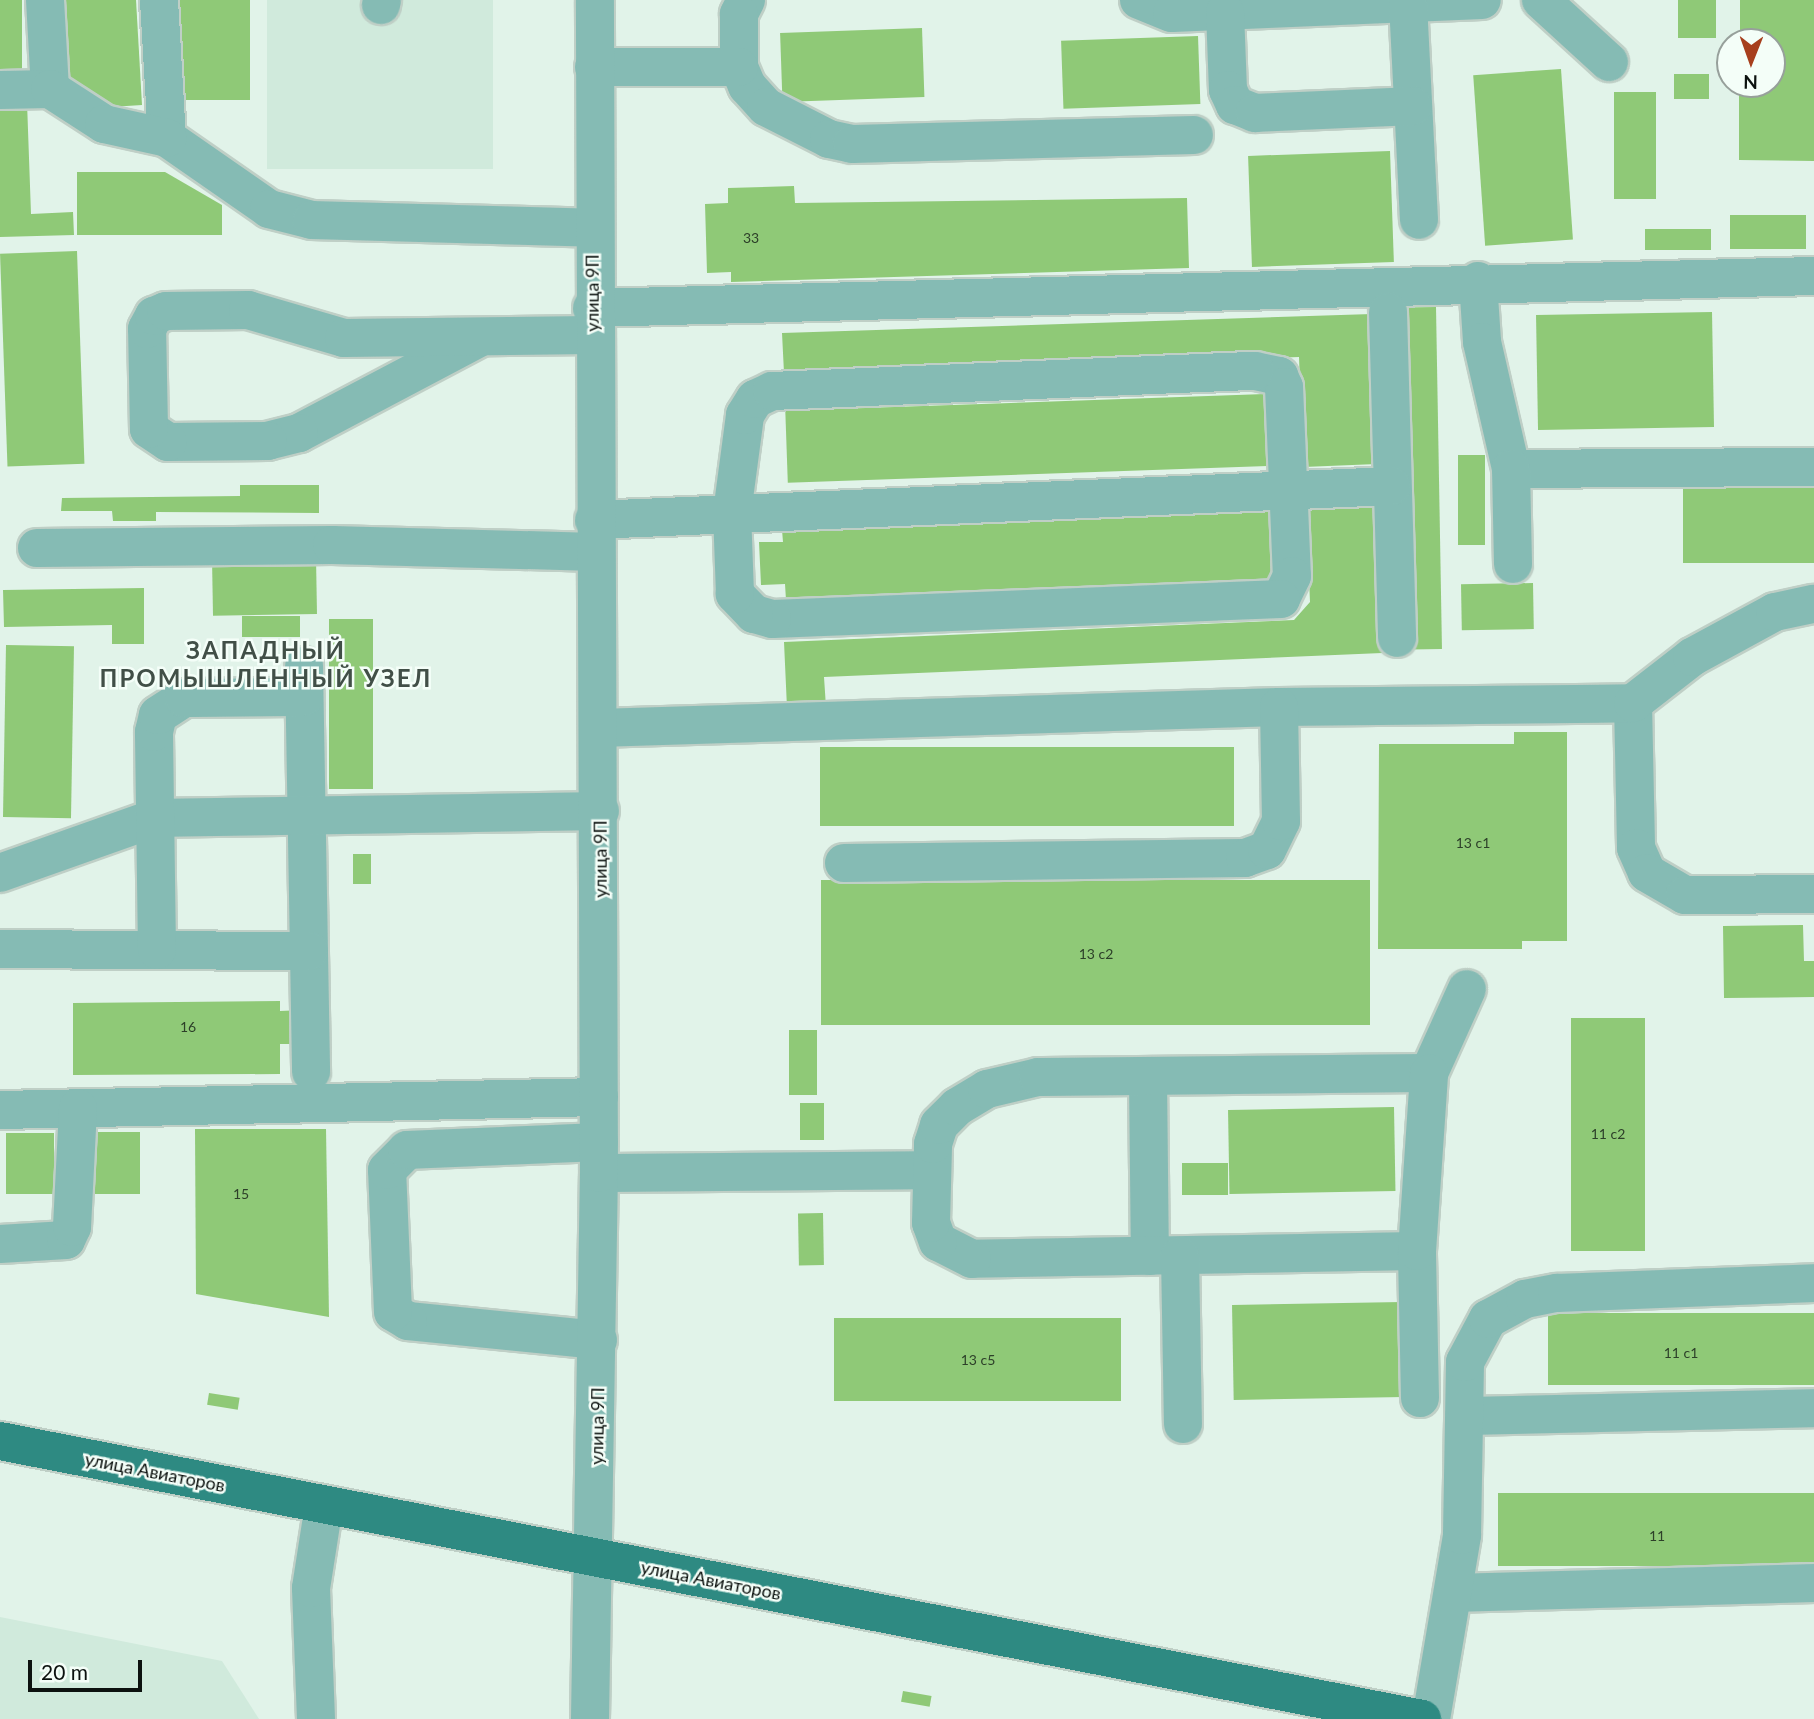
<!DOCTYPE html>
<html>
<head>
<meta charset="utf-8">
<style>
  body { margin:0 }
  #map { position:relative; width:1814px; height:1719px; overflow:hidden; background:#e1f3e9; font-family:Lato,sans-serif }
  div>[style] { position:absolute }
  .built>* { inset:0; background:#d0eadc; transform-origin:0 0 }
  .building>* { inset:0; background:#8fc977; transform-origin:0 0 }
  .roads { filter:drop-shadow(2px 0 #bfcfc6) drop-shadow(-2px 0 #bfcfc6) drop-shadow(0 2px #bfcfc6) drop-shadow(0 -2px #bfcfc6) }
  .minor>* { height:38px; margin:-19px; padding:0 19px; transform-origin:19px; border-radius:19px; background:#85bbb4 }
  .major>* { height:38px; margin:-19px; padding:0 19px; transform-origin:19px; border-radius:19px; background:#2e8a82 }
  span { translate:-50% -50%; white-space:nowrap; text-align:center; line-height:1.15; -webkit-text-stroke:5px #f4fef8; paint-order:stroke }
  .number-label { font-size:14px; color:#2d4029 }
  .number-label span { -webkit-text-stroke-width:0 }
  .street-label { font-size:18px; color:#0c120f }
  .district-label { font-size:24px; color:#414f47; font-weight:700; letter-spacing:2px }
  .north { position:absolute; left:1716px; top:28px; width:70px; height:70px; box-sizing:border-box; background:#f4fef8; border:2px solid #97a09b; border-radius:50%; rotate:181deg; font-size:19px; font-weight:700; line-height:28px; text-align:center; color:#0c120f }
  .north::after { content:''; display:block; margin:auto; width:24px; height:32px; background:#a73f1d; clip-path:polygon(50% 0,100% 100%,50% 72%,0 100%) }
  .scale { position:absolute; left:28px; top:1660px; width:114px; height:32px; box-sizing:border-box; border:4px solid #0c120f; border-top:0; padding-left:9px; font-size:21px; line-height:24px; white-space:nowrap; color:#0c120f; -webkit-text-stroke:5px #f4fef8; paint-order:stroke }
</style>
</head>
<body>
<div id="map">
  <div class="built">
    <div style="left:267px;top:0;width:226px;height:169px"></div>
    <div style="clip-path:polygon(0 1617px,222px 1661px,259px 1719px,0 1719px)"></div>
  </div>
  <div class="building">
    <div style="left:0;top:0;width:22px;height:73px"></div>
    <div style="clip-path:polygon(64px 0,136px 0,142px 105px,111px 107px,69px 81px)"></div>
    <div style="left:180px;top:0;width:70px;height:100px"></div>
    <div style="left:1678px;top:0;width:38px;height:38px"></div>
    <div style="clip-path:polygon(1740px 0,1814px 0,1814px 161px,1739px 160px,1739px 84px,1772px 84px,1772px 42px,1740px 42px)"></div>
    <div style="left:922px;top:28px;width:69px;height:142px;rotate:88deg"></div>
    <div style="left:1198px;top:36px;width:68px;height:137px;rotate:88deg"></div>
    <div style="left:1561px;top:69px;width:171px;height:88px;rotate:86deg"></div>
    <div style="left:1674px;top:74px;width:35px;height:25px"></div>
    <div style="left:1614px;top:92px;width:42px;height:107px"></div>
    <div style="clip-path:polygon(27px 102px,31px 214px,73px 212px,74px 235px,0 237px,0 103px)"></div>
    <div style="left:1390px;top:151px;width:111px;height:142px;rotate:88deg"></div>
    <div style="clip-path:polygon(77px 172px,165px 172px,222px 205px,222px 235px,77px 235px)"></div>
    <div style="clip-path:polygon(794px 186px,795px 203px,1187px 198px,1189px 268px,731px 282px,731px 272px,707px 273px,705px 204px,728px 203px,728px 188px)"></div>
    <div style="left:1730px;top:215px;width:76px;height:34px"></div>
    <div style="left:1711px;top:229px;width:21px;height:66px;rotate:90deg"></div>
    <div style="left:77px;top:251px;width:213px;height:77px;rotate:88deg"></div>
    <div style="left:1436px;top:307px;width:342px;height:32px;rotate:89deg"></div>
    <div style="left:1712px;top:312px;width:115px;height:176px;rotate:89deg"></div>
    <div style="clip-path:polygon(1372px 314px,1377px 464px,1303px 467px,1299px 357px,784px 373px,782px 333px)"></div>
    <div style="left:1265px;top:394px;width:72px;height:480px;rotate:88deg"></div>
    <div style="left:1458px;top:455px;width:27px;height:90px"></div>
    <div style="clip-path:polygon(240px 485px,319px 485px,319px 513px,156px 512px,156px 521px,113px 521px,112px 511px,61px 511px,62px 498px,240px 496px)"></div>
    <div style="left:1814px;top:488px;width:75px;height:131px;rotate:90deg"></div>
    <div style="clip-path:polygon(1376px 504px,1382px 653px,824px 677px,826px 707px,787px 708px,784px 642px,1294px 620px,1310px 602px,1306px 507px)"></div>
    <div style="clip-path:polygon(1270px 511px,1273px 580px,786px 600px,785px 584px,761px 585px,759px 542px,783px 542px,782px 530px)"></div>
    <div style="left:316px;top:557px;width:57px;height:104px;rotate:89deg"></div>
    <div style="left:1533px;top:583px;width:46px;height:72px;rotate:89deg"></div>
    <div style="clip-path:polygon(144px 588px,144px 644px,112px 644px,112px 625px,4px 627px,3px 590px)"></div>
    <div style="left:300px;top:616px;width:21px;height:58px;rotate:90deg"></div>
    <div style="left:373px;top:619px;width:170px;height:44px;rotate:90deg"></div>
    <div style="left:6px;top:645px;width:68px;height:172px;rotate:1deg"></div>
    <div style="clip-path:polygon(1514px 732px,1567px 732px,1567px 941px,1522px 941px,1522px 949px,1378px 949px,1379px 744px,1514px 744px)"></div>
    <div style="left:1234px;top:747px;width:79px;height:414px;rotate:90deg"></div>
    <div style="left:371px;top:854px;width:30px;height:18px;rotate:90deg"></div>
    <div style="left:1370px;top:880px;width:145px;height:549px;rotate:90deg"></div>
    <div style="clip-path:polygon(1803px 925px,1804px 961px,1814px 961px,1814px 997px,1724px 998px,1723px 926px)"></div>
    <div style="clip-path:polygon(280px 1001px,280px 1011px,303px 1010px,303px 1044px,280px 1044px,280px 1074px,73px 1075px,73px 1003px)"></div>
    <div style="left:1571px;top:1018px;width:74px;height:233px"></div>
    <div style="left:789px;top:1030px;width:28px;height:65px"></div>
    <div style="left:800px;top:1103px;width:24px;height:37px"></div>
    <div style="left:1394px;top:1107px;width:84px;height:166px;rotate:89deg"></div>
    <div style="clip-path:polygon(195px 1129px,326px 1129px,329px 1317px,196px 1294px)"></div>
    <div style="left:92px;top:1132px;width:48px;height:62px"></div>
    <div style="left:6px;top:1133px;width:48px;height:61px"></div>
    <div style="left:1182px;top:1163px;width:46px;height:32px"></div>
    <div style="left:823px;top:1213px;width:52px;height:25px;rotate:89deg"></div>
    <div style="left:1402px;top:1302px;width:95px;height:170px;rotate:89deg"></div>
    <div style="left:1814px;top:1313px;width:72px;height:266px;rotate:90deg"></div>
    <div style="left:1121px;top:1318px;width:83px;height:287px;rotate:90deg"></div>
    <div style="left:209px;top:1393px;width:31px;height:12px;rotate:9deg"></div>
    <div style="left:1814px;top:1493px;width:73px;height:316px;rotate:90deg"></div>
    <div style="left:903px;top:1691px;width:29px;height:11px;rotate:10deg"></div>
  </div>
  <div class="roads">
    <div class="minor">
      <div style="left:45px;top:0;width:89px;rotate:86.8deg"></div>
      <div style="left:159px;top:0;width:138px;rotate:86.7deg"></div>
      <div style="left:167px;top:138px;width:124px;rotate:34.8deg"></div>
      <div style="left:269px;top:209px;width:44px;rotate:14.3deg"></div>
      <div style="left:312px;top:220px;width:280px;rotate:1.6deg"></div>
      <div style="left:746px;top:0;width:16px;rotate:117deg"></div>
      <div style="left:739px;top:14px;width:53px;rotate:90deg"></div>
      <div style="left:739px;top:67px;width:21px;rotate:67deg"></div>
      <div style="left:747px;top:86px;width:28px;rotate:48deg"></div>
      <div style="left:766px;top:107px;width:71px;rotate:26.9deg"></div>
      <div style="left:829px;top:139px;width:24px;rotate:12deg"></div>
      <div style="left:852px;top:144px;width:342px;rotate:-1.5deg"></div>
      <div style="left:1139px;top:0;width:35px;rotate:22deg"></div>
      <div style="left:1172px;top:13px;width:310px;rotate:-2.4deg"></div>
      <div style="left:1541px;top:0;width:92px;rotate:42.4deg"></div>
      <div style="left:1408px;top:3px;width:217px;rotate:87.1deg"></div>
      <div style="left:381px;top:5px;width:5px;rotate:-79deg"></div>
      <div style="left:1225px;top:12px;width:78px;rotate:87.8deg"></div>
      <div style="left:1228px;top:90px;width:17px;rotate:65deg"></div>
      <div style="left:1235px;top:105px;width:22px;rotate:22deg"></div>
      <div style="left:1255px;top:113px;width:158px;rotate:-2.5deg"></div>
      <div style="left:594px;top:67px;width:145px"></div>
      <div style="left:0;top:90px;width:50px;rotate:-1.1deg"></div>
      <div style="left:50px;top:89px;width:64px;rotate:32.9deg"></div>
      <div style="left:104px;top:124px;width:65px;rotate:12.5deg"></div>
      <div style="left:1478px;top:281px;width:61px;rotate:86.2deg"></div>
      <div style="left:1482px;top:342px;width:130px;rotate:77.1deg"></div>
      <div style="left:1511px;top:469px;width:303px;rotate:-0.4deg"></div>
      <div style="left:592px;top:308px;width:1222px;rotate:-1.5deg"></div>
      <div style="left:1388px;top:312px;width:326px;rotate:88.4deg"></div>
      <div style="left:481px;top:337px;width:206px;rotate:152.2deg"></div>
      <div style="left:299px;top:433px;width:32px;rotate:166deg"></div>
      <div style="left:268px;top:441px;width:100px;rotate:179.4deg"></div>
      <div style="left:168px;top:442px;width:23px;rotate:-146deg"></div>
      <div style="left:149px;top:429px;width:100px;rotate:-91.1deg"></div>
      <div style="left:147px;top:329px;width:15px;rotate:-62deg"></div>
      <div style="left:154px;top:316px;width:13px;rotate:-23deg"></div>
      <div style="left:166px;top:311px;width:82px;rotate:-0.7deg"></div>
      <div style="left:248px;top:310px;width:100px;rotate:16.3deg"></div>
      <div style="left:344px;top:338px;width:248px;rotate:-0.7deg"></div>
      <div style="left:1255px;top:371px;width:25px;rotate:12deg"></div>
      <div style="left:1279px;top:376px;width:12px;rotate:66deg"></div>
      <div style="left:1284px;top:387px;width:189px;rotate:87.6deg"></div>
      <div style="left:1292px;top:576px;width:25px;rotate:116deg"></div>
      <div style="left:1281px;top:599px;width:509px;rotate:177.75deg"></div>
      <div style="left:772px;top:619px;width:19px;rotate:-164deg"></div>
      <div style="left:754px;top:614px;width:28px;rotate:-134deg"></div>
      <div style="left:735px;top:594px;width:81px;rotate:-92.1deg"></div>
      <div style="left:732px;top:513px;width:99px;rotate:-82.4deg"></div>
      <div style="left:745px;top:415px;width:19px;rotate:-58deg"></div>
      <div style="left:755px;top:399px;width:19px;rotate:-25deg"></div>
      <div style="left:772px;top:391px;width:483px;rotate:-2.4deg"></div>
      <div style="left:1511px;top:469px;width:95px;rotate:88.8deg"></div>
      <div style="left:594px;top:520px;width:798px;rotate:-2.44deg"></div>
      <div style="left:37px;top:548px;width:295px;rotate:-0.6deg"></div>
      <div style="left:332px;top:545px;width:263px;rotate:1.5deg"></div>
      <div style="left:304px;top:666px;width:406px;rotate:89deg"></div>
      <div style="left:1633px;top:703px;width:145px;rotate:88.8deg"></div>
      <div style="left:1636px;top:848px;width:27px;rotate:66deg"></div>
      <div style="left:1647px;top:873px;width:44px;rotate:30.1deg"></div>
      <div style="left:1685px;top:895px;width:129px;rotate:-0.4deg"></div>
      <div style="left:598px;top:728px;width:681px;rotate:-1.77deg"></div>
      <div style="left:1279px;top:707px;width:354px;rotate:-0.6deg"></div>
      <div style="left:1633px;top:703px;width:75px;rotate:-37.9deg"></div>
      <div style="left:1692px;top:657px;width:94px;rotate:-28.5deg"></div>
      <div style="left:1775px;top:612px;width:40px;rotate:-12deg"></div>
      <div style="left:844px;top:863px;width:401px;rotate:-0.7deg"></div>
      <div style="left:1245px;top:858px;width:23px;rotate:-20deg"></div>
      <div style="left:1267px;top:850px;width:32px;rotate:-64deg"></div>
      <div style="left:1281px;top:821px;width:114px;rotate:-91deg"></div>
      <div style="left:0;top:873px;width:164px;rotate:-19.5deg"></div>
      <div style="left:155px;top:818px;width:445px;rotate:-0.9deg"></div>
      <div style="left:0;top:949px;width:309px;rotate:0.4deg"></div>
      <div style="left:157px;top:950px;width:218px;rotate:-90.8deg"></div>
      <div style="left:154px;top:732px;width:17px;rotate:-77deg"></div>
      <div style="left:158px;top:715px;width:31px;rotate:-33deg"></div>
      <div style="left:184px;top:698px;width:120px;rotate:-0.5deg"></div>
      <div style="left:1148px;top:1076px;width:180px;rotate:89.4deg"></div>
      <div style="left:0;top:1110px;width:599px;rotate:-1.24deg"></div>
      <div style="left:599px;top:1173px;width:331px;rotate:-0.5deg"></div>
      <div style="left:0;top:1244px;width:66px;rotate:-3.5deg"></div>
      <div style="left:66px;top:1240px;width:14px;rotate:-65deg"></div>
      <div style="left:72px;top:1227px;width:119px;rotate:-87.1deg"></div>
      <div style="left:1417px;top:1251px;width:445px;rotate:179deg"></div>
      <div style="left:972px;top:1259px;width:38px;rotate:-153deg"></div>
      <div style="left:938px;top:1242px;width:20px;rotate:-110deg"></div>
      <div style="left:931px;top:1223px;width:79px;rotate:-88.5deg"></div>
      <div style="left:933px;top:1144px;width:20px;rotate:-72deg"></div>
      <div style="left:939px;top:1125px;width:25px;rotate:-45deg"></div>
      <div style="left:957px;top:1107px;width:35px;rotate:-31deg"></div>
      <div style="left:987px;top:1089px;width:52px;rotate:-13.2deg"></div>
      <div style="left:1038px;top:1077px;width:391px;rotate:-0.6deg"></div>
      <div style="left:1429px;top:1073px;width:92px;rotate:-65.7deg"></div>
      <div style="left:1180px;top:1256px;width:168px;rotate:89deg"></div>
      <div style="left:598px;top:1340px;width:191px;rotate:-174.3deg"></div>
      <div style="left:408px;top:1321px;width:17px;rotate:-149deg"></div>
      <div style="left:393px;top:1312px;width:142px;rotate:-92.4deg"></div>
      <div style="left:387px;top:1170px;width:28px;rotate:-45deg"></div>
      <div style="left:407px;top:1150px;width:192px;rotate:-2.4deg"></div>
      <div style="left:1420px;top:1398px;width:147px;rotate:-91.2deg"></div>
      <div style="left:1417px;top:1251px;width:178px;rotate:-86.1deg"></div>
      <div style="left:1465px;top:1416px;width:349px;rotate:-1.3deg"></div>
      <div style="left:1453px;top:1593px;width:361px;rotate:-1.6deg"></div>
      <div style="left:316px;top:1719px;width:131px;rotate:-92.2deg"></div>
      <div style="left:311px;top:1588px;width:84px;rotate:-81.1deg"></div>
      <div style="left:590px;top:1719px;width:546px;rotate:-89.06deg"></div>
      <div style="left:599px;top:1173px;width:1173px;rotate:-90.2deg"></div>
      <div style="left:1431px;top:1719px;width:187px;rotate:-80.4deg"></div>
      <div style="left:1462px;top:1535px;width:173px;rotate:-89deg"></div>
      <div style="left:1465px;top:1362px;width:49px;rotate:-61.9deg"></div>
      <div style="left:1488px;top:1319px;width:42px;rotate:-28.4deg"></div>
      <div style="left:1525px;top:1299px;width:33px;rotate:-11deg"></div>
      <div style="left:1557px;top:1293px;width:257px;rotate:-2.2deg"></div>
    </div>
    <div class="major">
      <div style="left:0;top:1441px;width:1449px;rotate:11.06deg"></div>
    </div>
  </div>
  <div class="number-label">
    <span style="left:751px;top:238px">33</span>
    <span style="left:1473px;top:843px">13 с1</span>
    <span style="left:1096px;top:954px">13 с2</span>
    <span style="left:188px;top:1027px">16</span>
    <span style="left:1608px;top:1134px">11 с2</span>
    <span style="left:241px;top:1194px">15</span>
    <span style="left:1681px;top:1353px">11 с1</span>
    <span style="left:978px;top:1360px">13 с5</span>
    <span style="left:1657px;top:1536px">11</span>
  </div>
  <div class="street-label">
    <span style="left:592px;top:293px;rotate:-90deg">улица 9П</span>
    <span style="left:600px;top:859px;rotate:-90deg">улица 9П</span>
    <span style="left:597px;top:1426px;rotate:-89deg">улица 9П</span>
    <span style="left:155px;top:1472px;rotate:11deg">улица Авиаторов</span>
    <span style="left:711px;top:1580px;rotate:11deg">улица Авиаторов</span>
  </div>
  <div class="district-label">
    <span style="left:266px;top:664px">ЗАПАДНЫЙ<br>ПРОМЫШЛЕННЫЙ УЗЕЛ</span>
  </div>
  <div class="north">N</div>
  <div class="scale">20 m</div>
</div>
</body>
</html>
